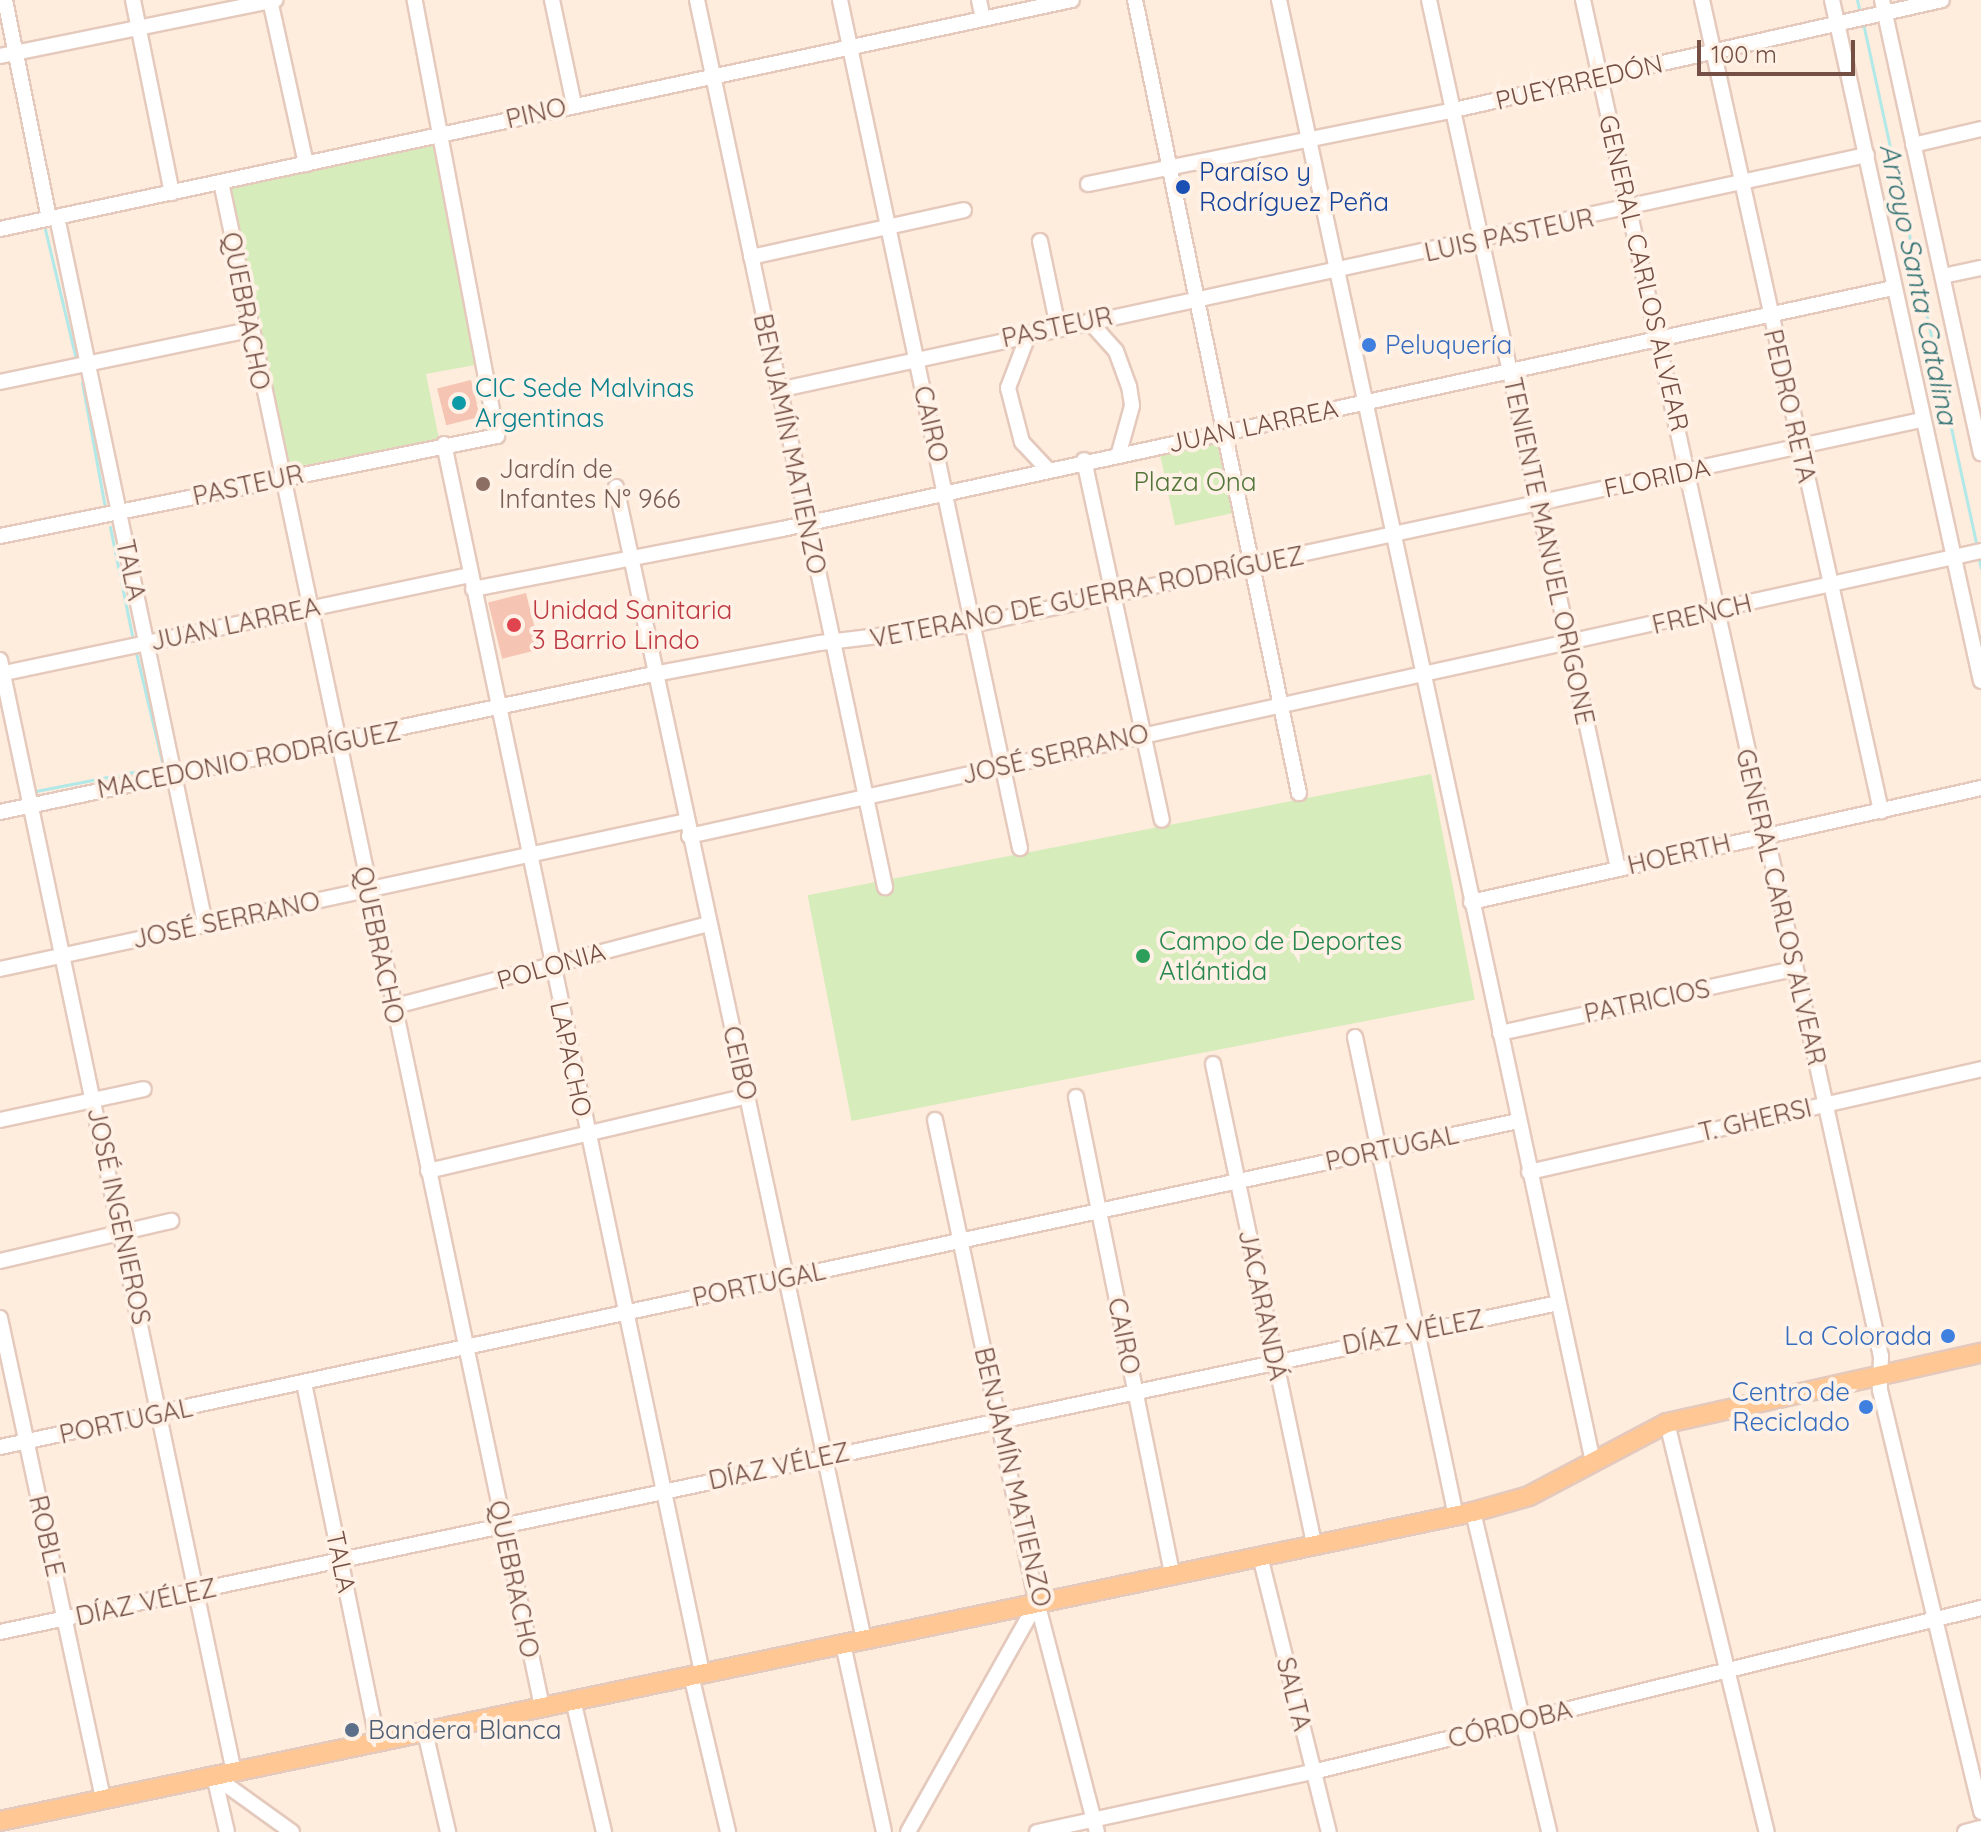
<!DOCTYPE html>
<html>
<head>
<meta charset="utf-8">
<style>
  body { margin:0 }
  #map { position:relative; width:1981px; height:1832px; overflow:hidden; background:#feecdd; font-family:Quicksand,sans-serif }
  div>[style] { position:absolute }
  .green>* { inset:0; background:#d6ecbb; transform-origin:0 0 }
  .stream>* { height:3px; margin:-1.5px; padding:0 1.5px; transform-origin:1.5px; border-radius:1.5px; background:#b1e8e8 }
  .building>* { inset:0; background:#f5c4b3; transform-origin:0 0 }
  .roads { filter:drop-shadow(2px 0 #e4c9bc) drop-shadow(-2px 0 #e4c9bc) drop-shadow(0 2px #e4c9bc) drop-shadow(0 -2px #e4c9bc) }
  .minor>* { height:14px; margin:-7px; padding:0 7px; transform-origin:7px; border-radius:7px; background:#fff }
  .major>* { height:18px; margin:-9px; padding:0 9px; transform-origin:9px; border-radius:9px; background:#ffc793 }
  .dots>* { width:22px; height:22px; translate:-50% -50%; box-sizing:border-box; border:4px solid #fff1e5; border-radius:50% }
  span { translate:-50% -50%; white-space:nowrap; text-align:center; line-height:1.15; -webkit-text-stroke:8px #fff1e5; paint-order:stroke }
  .street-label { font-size:26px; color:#754f44 }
  .transit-label { font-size:26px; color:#164399 }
  .left { translate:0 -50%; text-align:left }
  .shop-label { font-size:26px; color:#366cbe }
  .right { translate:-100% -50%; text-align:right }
  .culture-label { font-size:26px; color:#0d838f }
  .education-label { font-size:26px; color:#785e54 }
  .park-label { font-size:26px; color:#537539 }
  .health-label { font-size:26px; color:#be3a42 }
  .leisure-label { font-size:26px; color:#27864d }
  .service-label { font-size:26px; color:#4e5e75 }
  .water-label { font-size:28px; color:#357375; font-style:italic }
  .scale { position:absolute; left:1697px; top:40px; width:158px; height:36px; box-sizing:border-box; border:4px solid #754f44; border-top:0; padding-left:10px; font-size:24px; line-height:28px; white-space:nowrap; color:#754f44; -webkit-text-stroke:6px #fff1e5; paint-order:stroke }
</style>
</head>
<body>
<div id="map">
  <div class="green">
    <div style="clip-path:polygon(433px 143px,475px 365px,426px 374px,439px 439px,290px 468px,283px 461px,227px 189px)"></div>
    <div style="left:1216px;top:439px;width:76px;height:58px;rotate:78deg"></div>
    <div style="left:1431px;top:774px;width:230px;height:635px;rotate:79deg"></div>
  </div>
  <div class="stream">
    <div style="left:1857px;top:0;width:12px;rotate:76deg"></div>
    <div style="left:1863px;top:23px;width:536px;rotate:77.73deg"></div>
    <div style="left:44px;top:225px;width:134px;rotate:76.6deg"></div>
    <div style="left:82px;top:382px;width:127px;rotate:79.6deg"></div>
    <div style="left:110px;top:527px;width:115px;rotate:78.5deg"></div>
    <div style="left:1978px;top:555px;width:13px;rotate:77deg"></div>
    <div style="left:36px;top:791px;width:129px;rotate:-11.1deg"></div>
    <div style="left:163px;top:766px;width:116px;rotate:-103.4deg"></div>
  </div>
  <div class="building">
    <div style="left:471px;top:380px;width:38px;height:35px;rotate:76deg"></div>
    <div style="left:526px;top:593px;width:58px;height:39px;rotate:76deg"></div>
  </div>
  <div class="roads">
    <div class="minor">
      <div style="left:5px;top:0;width:223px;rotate:78.6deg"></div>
      <div style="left:133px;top:0;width:197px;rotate:78.6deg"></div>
      <div style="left:270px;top:0;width:168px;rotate:77.6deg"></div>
      <div style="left:552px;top:0;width:106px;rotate:78.1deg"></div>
      <div style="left:697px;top:0;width:907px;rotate:78.03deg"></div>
      <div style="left:840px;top:0;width:867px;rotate:78.02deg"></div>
      <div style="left:979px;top:0;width:19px;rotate:78deg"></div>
      <div style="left:1135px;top:0;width:810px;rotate:78.32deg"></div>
      <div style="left:1279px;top:0;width:1491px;rotate:77.88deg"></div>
      <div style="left:1429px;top:0;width:888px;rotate:77.72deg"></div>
      <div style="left:1583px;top:0;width:1388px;rotate:77.61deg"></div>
      <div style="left:1881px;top:1356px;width:34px;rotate:92deg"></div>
      <div style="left:1880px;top:1390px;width:434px;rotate:76.5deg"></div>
      <div style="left:1702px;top:0;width:831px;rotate:77.55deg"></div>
      <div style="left:1832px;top:0;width:697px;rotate:77.66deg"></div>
      <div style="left:1882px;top:0;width:464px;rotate:77.7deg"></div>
      <div style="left:0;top:56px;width:281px;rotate:-11.5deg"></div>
      <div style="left:1913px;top:145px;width:70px;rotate:-13.2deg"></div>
      <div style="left:221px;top:182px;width:1558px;rotate:78.11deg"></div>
      <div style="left:1088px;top:184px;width:373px;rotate:-11.4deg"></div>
      <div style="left:1454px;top:110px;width:500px;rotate:-12.7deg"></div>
      <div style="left:57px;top:217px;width:721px;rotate:78.16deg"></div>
      <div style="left:0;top:229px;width:1096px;rotate:-12.06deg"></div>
      <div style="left:1040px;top:241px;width:88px;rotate:78.2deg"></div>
      <div style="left:751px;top:257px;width:218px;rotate:-12.4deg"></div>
      <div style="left:1943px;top:276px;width:39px;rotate:-12deg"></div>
      <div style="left:1089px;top:321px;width:40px;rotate:48deg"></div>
      <div style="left:1116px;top:351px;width:37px;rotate:70deg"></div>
      <div style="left:1129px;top:386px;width:20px;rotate:81deg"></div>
      <div style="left:1132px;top:406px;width:49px;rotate:105.5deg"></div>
      <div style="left:1029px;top:333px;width:59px;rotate:110.9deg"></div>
      <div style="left:1008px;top:388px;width:56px;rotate:75.5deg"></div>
      <div style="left:1022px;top:442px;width:35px;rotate:47deg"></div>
      <div style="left:0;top:382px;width:253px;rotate:-11.8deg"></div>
      <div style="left:778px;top:390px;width:1114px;rotate:-12.18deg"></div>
      <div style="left:444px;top:444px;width:1256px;rotate:78.14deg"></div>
      <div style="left:1084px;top:460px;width:368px;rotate:77.8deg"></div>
      <div style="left:616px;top:487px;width:1179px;rotate:77.86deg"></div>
      <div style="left:0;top:536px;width:507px;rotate:-11.38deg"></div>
      <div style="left:497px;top:436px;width:444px;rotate:-100.7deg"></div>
      <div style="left:473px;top:589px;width:315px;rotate:-11deg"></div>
      <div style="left:782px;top:529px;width:1137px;rotate:-12.24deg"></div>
      <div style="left:0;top:660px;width:1136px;rotate:78.12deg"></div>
      <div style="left:0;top:674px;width:480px;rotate:-11.9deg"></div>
      <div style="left:0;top:812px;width:668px;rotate:-11.92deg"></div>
      <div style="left:654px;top:674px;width:169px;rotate:-10.6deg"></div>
      <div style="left:820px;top:643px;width:158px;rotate:-6.9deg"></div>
      <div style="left:977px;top:624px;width:966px;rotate:-12.19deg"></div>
      <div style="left:689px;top:836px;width:1323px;rotate:-12.44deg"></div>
      <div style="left:1471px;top:902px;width:523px;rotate:-12.6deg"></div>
      <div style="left:0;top:969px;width:702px;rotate:-12.17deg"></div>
      <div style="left:392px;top:1007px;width:328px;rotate:-14.7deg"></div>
      <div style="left:1500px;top:1033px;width:301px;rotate:-12.3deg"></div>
      <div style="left:1355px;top:1037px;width:490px;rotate:78.1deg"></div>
      <div style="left:1213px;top:1064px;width:491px;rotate:78.1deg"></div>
      <div style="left:1076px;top:1097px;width:487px;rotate:78.6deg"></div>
      <div style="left:0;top:1120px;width:147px;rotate:-12.1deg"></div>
      <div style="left:935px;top:1120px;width:493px;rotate:78.1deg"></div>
      <div style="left:1037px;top:1602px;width:238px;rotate:75.4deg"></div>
      <div style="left:428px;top:1171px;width:328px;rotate:-13.2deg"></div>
      <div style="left:1529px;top:1172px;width:464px;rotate:-12.8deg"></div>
      <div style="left:0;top:1261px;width:176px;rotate:-13.2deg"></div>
      <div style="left:0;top:1318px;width:493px;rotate:77.9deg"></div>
      <div style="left:304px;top:1383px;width:367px;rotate:78.4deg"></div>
      <div style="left:1667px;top:1423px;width:421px;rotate:76.3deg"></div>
      <div style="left:0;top:1447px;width:1553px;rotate:-12.12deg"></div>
      <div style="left:1473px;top:1512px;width:329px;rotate:76.6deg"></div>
      <div style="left:1260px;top:1556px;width:284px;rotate:76deg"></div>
      <div style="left:0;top:1632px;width:1593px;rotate:-11.92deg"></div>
      <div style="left:843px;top:1644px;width:192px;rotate:77.7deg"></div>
      <div style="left:691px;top:1675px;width:161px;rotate:76.7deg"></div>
      <div style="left:573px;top:1700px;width:136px;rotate:76.8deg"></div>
      <div style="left:425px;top:1732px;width:103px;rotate:77deg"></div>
      <div style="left:214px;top:1776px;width:96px;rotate:35.7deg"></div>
      <div style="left:214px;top:1776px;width:57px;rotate:76.9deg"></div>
      <div style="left:908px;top:1832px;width:264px;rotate:-60.7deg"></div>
      <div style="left:1037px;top:1832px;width:282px;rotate:-12.3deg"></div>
      <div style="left:1313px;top:1772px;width:688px;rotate:-13.79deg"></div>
      <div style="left:1965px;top:1832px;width:16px;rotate:-14deg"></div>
    </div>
    <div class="major">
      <div style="left:0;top:1821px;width:1505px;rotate:-11.85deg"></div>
      <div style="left:1473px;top:1512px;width:58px;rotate:-15.9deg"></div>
      <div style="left:1529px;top:1496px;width:156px;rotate:-27.9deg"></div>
      <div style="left:1667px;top:1423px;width:322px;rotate:-12.6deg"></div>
    </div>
  </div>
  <div class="dots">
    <div style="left:1183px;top:187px;background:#1a4fb4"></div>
    <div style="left:1369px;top:345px;background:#3f7fe0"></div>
    <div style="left:459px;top:403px;background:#0f9aa8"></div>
    <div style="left:483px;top:484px;background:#8d6e63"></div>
    <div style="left:514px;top:625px;background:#e0444e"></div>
    <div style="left:1143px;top:956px;background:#2e9e5b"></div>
    <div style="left:1948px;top:1336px;background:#3f7fe0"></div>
    <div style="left:1866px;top:1407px;background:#3f7fe0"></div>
    <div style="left:352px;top:1730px;background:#5c6f8a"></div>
  </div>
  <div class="street-label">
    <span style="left:1579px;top:82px;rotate:-13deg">PUEYRREDÓN</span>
    <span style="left:536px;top:113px;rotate:-13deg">PINO</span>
    <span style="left:1509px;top:235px;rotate:-12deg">LUIS PASTEUR</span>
    <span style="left:1644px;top:273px;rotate:77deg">GENERAL CARLOS ALVEAR</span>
    <span style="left:246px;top:311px;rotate:79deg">QUEBRACHO</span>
    <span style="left:1057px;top:327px;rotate:-12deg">PASTEUR</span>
    <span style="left:1790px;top:406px;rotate:77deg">PEDRO RETA</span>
    <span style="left:931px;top:424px;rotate:77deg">CAIRO</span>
    <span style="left:1253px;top:426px;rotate:-12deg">JUAN LARREA</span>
    <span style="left:790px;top:444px;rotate:78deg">BENJAMÍN MATIENZO</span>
    <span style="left:1657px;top:478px;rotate:-12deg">FLORIDA</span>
    <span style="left:248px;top:485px;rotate:-12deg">PASTEUR</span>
    <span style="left:1549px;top:551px;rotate:78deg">TENIENTE MANUEL ORIGONE</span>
    <span style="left:131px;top:570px;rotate:78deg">TALA</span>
    <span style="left:1087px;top:597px;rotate:-11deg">VETERANO DE GUERRA RODRÍGUEZ</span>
    <span style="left:1702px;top:614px;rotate:-13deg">FRENCH</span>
    <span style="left:235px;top:624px;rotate:-12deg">JUAN LARREA</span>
    <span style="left:1055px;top:754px;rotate:-13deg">JOSÉ SERRANO</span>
    <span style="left:249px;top:760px;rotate:-11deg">MACEDONIO RODRÍGUEZ</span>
    <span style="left:1679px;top:854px;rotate:-13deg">HOERTH</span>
    <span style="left:1781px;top:907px;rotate:77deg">GENERAL CARLOS ALVEAR</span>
    <span style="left:226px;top:920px;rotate:-12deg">JOSÉ SERRANO</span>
    <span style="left:379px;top:945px;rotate:78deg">QUEBRACHO</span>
    <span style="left:551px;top:966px;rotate:-16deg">POLONIA</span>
    <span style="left:1647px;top:1001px;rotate:-12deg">PATRICIOS</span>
    <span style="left:571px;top:1059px;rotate:78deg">LAPACHO</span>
    <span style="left:740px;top:1063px;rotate:77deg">CEIBO</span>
    <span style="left:1755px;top:1120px;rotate:-13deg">T. GHERSI</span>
    <span style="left:1392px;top:1148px;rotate:-12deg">PORTUGAL</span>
    <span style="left:119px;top:1216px;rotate:78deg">JOSÉ INGENIEROS</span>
    <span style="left:759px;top:1284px;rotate:-12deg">PORTUGAL</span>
    <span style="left:1263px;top:1305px;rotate:78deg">JACARANDÁ</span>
    <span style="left:1413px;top:1332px;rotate:-11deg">DÍAZ VÉLEZ</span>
    <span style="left:1124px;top:1336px;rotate:79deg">CAIRO</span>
    <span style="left:126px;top:1421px;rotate:-12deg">PORTUGAL</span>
    <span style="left:779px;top:1466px;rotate:-12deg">DÍAZ VÉLEZ</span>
    <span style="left:1013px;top:1477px;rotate:77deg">BENJAMÍN MATIENZO</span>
    <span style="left:47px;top:1536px;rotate:77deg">ROBLE</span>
    <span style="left:341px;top:1562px;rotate:78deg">TALA</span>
    <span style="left:514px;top:1579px;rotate:78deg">QUEBRACHO</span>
    <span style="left:146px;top:1602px;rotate:-12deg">DÍAZ VÉLEZ</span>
    <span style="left:1294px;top:1694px;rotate:76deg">SALTA</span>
    <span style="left:1510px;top:1724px;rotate:-14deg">CÓRDOBA</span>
  </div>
  <div class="transit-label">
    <span class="left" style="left:1199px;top:187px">Paraíso y<br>Rodríguez Peña</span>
  </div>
  <div class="shop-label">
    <span class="left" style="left:1385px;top:345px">Peluquería</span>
    <span class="right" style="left:1932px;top:1336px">La Colorada</span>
    <span class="right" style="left:1850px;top:1407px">Centro de<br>Reciclado</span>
  </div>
  <div class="culture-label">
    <span class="left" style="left:475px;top:403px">CIC Sede Malvinas<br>Argentinas</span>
  </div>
  <div class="education-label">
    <span class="left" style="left:499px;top:484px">Jardín de<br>Infantes N° 966</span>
  </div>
  <div class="park-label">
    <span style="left:1195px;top:482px">Plaza Ona</span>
  </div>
  <div class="health-label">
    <span class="left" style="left:532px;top:625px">Unidad Sanitaria<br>3 Barrio Lindo</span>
  </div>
  <div class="leisure-label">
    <span class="left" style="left:1159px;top:956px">Campo de Deportes<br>Atlántida</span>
  </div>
  <div class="service-label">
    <span class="left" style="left:368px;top:1730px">Bandera Blanca</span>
  </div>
  <div class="water-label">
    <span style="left:1919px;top:284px;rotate:78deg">Arroyo Santa Catalina</span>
  </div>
  <div class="scale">100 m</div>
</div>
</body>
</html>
